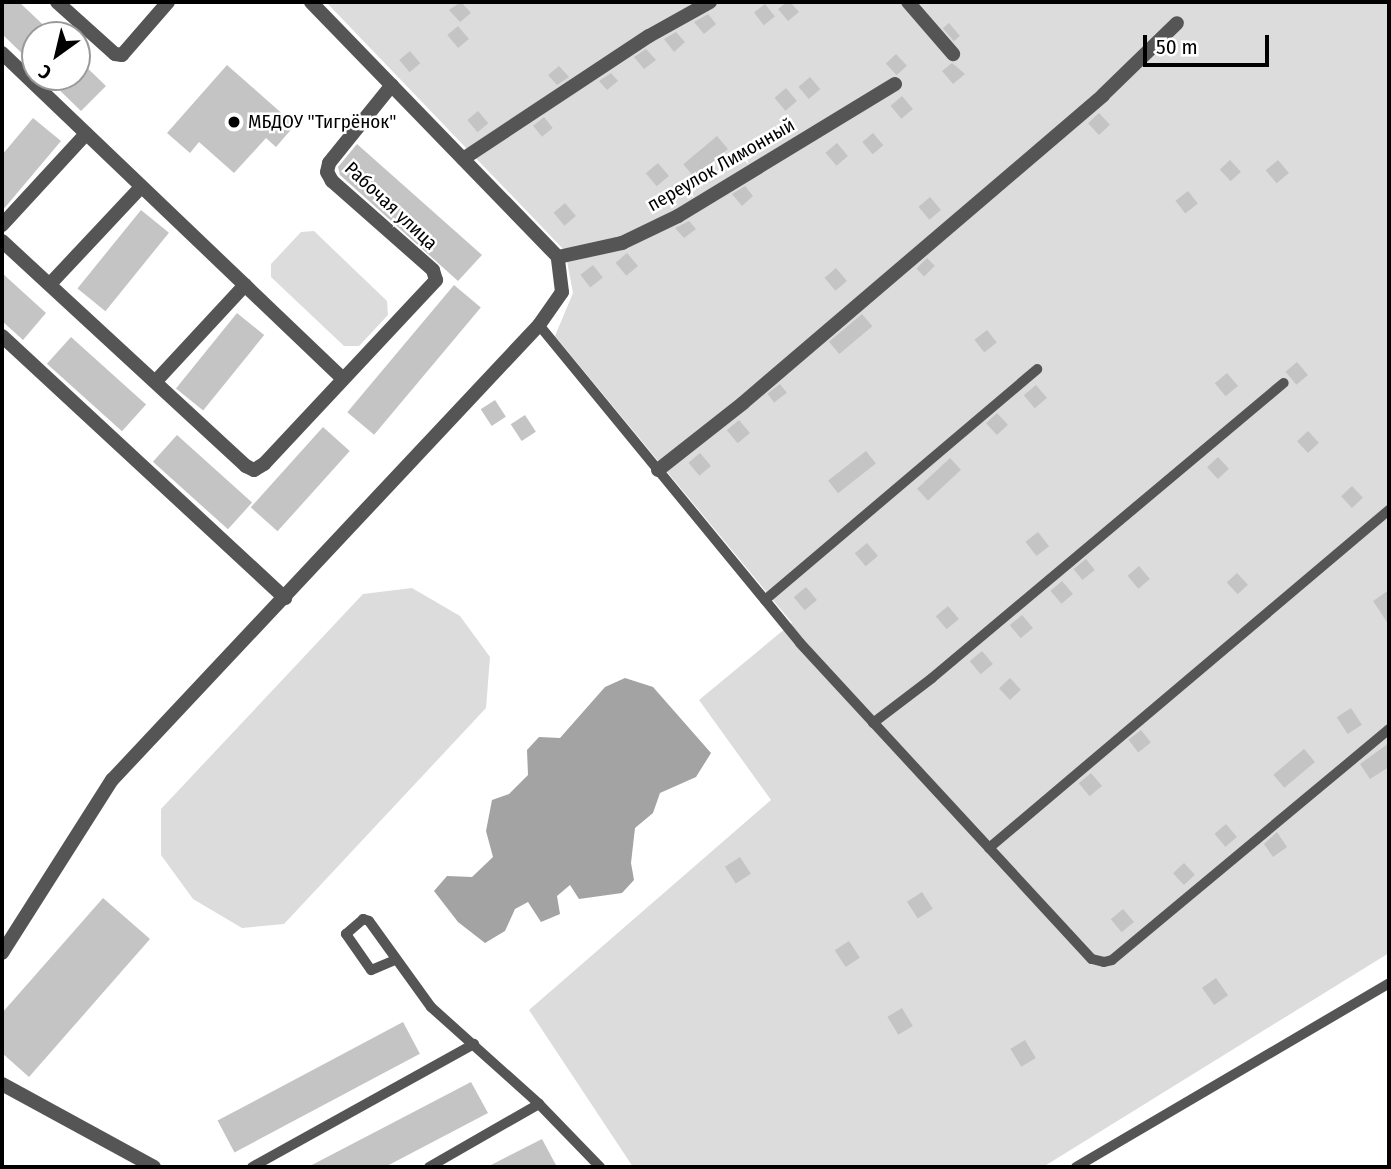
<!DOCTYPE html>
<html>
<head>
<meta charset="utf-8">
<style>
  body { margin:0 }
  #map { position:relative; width:1391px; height:1169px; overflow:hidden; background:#fff; font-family:"Fira Sans Condensed",sans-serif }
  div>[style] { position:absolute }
  .green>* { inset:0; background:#dcdcdc }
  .water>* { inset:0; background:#a3a3a3 }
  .building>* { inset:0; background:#c4c4c4; transform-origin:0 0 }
  .lane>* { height:10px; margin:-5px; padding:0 5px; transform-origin:5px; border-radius:5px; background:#555 }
  .street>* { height:14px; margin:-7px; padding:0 7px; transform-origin:7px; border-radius:7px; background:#555 }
  .dots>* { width:19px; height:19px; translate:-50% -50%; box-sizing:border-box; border:4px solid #fff; border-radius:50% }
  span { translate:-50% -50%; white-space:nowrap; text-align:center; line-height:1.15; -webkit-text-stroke:5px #fff; paint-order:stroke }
  .poi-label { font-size:19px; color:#000 }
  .left { translate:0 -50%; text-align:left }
  .street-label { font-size:19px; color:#000 }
  .frame { position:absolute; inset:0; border:4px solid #000; pointer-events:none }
  .north { position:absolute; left:21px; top:21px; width:70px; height:70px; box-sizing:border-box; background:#fff; border:2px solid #999; border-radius:50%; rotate:214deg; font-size:19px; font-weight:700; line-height:28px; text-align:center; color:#000 }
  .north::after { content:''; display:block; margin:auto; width:24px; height:32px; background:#000; clip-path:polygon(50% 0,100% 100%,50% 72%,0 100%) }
  .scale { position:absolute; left:1143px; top:35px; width:126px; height:32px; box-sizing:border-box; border:4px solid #000; border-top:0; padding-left:9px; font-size:21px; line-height:24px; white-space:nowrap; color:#000; -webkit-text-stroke:5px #fff; paint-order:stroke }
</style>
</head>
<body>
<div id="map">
  <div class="green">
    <div style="clip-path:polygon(326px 2px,1389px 2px,1389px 953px,1043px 1167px,633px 1167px,529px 1010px,771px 800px,699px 700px,792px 623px,555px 336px,573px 293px,565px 251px)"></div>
    <div style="clip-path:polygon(314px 231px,387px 301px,388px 315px,359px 346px,344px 346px,271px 277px,271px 264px,301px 232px)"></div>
    <div style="clip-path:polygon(412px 588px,460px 616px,490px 657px,486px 708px,284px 924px,242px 928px,193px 899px,161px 855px,161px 809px,363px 594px)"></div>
  </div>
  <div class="water">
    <div style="clip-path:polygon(625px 678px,653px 687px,711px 753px,696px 777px,660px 793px,653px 813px,635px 828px,631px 863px,634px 880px,622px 893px,579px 899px,570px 885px,557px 896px,560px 914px,541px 922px,528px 902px,515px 909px,505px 931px,485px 943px,458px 922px,434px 891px,447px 876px,472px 877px,493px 857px,486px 831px,492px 800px,509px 794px,528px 775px,527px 750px,539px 737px,560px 738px,605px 687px)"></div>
  </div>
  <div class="building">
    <div style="clip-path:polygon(2px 2px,19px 2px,54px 35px,35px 35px,35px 66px,2px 34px)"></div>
    <div style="clip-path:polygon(461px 2px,471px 13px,460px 22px,449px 10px)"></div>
    <div style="clip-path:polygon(787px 2px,790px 2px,799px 12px,788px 21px,778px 9px)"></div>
    <div style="left:765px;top:4px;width:16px;height:14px;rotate:52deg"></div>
    <div style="clip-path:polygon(708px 14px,716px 24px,704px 34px,694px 22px)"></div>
    <div style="left:949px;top:23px;width:17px;height:8px;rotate:50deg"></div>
    <div style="left:458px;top:26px;width:17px;height:14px;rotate:50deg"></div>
    <div style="clip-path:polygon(676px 32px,685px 42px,674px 52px,664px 39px)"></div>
    <div style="clip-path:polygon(646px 49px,656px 60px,644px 69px,634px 57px)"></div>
    <div style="left:410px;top:51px;width:16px;height:14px;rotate:50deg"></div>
    <div style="left:896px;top:54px;width:16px;height:14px;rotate:47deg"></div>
    <div style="clip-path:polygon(77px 58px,106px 86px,81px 111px,46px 77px,77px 77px)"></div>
    <div style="clip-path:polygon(952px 63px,965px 74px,953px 84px,942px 71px)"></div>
    <div style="clip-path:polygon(227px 65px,295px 125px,276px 147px,266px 138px,234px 173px,199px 142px,190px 153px,167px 133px)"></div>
    <div style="clip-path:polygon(559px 66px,569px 77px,557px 85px,548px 75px)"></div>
    <div style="clip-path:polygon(611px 73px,618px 81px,607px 90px,599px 81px)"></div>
    <div style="left:810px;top:77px;width:16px;height:15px;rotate:50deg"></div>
    <div style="left:786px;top:88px;width:17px;height:15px;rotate:50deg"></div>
    <div style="left:902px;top:96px;width:17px;height:15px;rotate:50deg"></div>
    <div style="left:478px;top:111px;width:16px;height:14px;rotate:50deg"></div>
    <div style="left:1099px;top:113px;width:16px;height:15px;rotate:47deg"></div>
    <div style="left:544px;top:117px;width:14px;height:14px;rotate:51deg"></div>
    <div style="clip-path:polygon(33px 118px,61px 141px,2px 211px,2px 155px)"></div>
    <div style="left:873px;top:133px;width:16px;height:14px;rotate:50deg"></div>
    <div style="left:717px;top:136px;width:17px;height:44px;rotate:50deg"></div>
    <div style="left:837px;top:143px;width:17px;height:15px;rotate:50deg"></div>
    <div style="clip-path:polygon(357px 144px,482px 255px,458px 281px,340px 175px,338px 167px)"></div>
    <div style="left:1230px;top:160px;width:16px;height:14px;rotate:47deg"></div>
    <div style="left:1278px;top:160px;width:17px;height:16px;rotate:50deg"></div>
    <div style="left:658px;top:163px;width:17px;height:16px;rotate:50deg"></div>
    <div style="clip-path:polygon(745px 186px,753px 196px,742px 206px,732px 194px)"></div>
    <div style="left:1188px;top:191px;width:16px;height:16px;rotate:52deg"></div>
    <div style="left:930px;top:197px;width:17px;height:15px;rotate:50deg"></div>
    <div style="left:565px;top:203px;width:17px;height:15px;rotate:50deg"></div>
    <div style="left:141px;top:210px;width:36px;height:101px;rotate:39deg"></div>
    <div style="clip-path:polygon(689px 221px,696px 229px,684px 238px,675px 228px)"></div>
    <div style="left:627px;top:253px;width:17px;height:15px;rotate:50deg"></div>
    <div style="left:927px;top:258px;width:11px;height:15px;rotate:45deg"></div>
    <div style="left:593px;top:265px;width:16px;height:16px;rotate:52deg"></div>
    <div style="left:836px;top:268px;width:17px;height:15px;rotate:50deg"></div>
    <div style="clip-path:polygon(2px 273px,46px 313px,23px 340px,2px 321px)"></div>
    <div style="left:454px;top:285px;width:35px;height:166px;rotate:40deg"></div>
    <div style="left:237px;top:313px;width:35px;height:97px;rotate:39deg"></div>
    <div style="left:862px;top:314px;width:16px;height:43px;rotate:50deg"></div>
    <div style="left:987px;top:330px;width:16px;height:16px;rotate:52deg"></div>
    <div style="left:71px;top:337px;width:101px;height:36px;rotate:42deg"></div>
    <div style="left:1297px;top:362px;width:17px;height:15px;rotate:50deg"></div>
    <div style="left:1227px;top:373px;width:17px;height:16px;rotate:50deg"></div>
    <div style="left:780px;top:384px;width:11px;height:16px;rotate:52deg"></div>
    <div style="left:1036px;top:385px;width:17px;height:16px;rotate:50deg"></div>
    <div style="left:495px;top:400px;width:20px;height:17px;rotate:57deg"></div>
    <div style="left:997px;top:413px;width:16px;height:15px;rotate:47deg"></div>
    <div style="left:525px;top:415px;width:20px;height:17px;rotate:57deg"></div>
    <div style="left:739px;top:420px;width:17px;height:16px;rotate:50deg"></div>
    <div style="left:323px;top:427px;width:36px;height:108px;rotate:42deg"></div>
    <div style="left:1308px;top:431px;width:16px;height:15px;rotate:47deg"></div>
    <div style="left:177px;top:435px;width:101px;height:36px;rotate:42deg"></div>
    <div style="left:866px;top:451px;width:16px;height:48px;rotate:52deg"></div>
    <div style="left:700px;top:453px;width:17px;height:15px;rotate:50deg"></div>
    <div style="left:1218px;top:457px;width:16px;height:15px;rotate:47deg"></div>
    <div style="left:950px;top:458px;width:16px;height:45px;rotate:47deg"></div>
    <div style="left:1352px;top:486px;width:16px;height:15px;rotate:47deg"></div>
    <div style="left:1038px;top:532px;width:18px;height:16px;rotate:52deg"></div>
    <div style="left:867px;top:543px;width:17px;height:16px;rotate:50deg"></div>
    <div style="left:1086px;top:559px;width:14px;height:16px;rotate:51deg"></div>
    <div style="left:1139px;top:566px;width:17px;height:15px;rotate:50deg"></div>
    <div style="left:1237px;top:573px;width:16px;height:14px;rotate:47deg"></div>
    <div style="left:1062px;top:581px;width:17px;height:15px;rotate:50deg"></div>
    <div style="left:806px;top:587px;width:17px;height:16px;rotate:50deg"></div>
    <div style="clip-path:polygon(1389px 590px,1389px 625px,1373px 601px)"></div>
    <div style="left:948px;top:606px;width:17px;height:16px;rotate:50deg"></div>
    <div style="left:1022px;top:615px;width:17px;height:16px;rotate:50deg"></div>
    <div style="left:982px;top:651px;width:17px;height:16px;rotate:50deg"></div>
    <div style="left:1010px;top:678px;width:16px;height:15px;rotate:47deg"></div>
    <div style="left:1351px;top:708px;width:20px;height:17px;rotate:57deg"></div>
    <div style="left:1141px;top:730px;width:16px;height:16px;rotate:52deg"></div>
    <div style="clip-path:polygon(1389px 743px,1389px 767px,1370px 779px,1360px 764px)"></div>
    <div style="left:1304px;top:749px;width:17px;height:40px;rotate:50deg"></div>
    <div style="left:1091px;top:773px;width:17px;height:16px;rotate:50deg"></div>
    <div style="left:1226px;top:824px;width:17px;height:15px;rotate:50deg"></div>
    <div style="clip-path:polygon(1277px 832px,1287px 847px,1273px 857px,1264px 844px)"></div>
    <div style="left:740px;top:857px;width:20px;height:18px;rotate:57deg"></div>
    <div style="left:1184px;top:863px;width:16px;height:15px;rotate:47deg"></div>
    <div style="left:922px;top:892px;width:20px;height:18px;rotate:57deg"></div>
    <div style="clip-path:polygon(103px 898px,150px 939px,29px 1077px,2px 1053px,2px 1013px)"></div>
    <div style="left:1123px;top:909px;width:17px;height:16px;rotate:50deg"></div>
    <div style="left:849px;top:941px;width:20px;height:17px;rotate:57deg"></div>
    <div style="left:1216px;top:978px;width:21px;height:17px;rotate:55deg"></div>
    <div style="left:902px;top:1008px;width:21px;height:17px;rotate:59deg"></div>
    <div style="left:403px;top:1022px;width:36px;height:210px;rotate:62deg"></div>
    <div style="left:1025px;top:1040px;width:21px;height:17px;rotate:59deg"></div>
    <div style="clip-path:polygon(471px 1082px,488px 1113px,385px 1167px,308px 1167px)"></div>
    <div style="clip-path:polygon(542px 1139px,557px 1167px,487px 1167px)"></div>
  </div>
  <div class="lane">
    <div style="left:539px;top:325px;width:411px;rotate:50.6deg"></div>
    <div style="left:800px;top:643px;width:430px;rotate:47.3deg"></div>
    <div style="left:1092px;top:959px;width:12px;rotate:14deg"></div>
    <div style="left:1104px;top:962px;width:8px;rotate:-14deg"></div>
    <div style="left:1112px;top:960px;width:361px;rotate:-39.8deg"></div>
    <div style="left:765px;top:600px;width:357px;rotate:-40.3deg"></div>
    <div style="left:873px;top:723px;width:74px;rotate:-37.3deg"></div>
    <div style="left:932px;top:678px;width:459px;rotate:-40deg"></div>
    <div style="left:989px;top:848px;width:524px;rotate:-40.2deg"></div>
    <div style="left:395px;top:960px;width:26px;rotate:157deg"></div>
    <div style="left:371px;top:970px;width:44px;rotate:-124.8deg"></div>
    <div style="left:346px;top:934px;width:23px;rotate:-41deg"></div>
    <div style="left:363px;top:919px;width:6px;rotate:18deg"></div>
    <div style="left:369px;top:921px;width:106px;rotate:54.2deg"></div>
    <div style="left:431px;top:1007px;width:145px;rotate:41.9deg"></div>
    <div style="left:539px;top:1104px;width:88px;rotate:45.9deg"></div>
    <div style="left:252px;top:1167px;width:254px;rotate:-29deg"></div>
    <div style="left:429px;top:1167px;width:127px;rotate:-29.8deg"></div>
    <div style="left:1076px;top:1167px;width:363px;rotate:-30.4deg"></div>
  </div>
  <div class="street">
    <div style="left:57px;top:2px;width:78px;rotate:41.9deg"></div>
    <div style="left:115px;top:54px;width:7px;rotate:8deg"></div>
    <div style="left:122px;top:55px;width:70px;rotate:-49deg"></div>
    <div style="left:908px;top:2px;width:69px;rotate:49.1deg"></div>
    <div style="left:2px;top:53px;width:470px;rotate:43.7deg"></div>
    <div style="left:463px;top:159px;width:223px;rotate:-33.5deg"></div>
    <div style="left:649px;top:36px;width:70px;rotate:-29.1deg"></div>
    <div style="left:2px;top:225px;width:124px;rotate:-47.3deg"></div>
    <div style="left:2px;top:241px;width:332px;rotate:42.7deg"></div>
    <div style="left:246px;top:466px;width:9px;rotate:27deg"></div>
    <div style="left:254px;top:470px;width:12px;rotate:-31deg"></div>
    <div style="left:264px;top:464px;width:252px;rotate:-46.9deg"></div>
    <div style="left:436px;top:280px;width:10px;rotate:-107deg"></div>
    <div style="left:433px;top:270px;width:135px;rotate:-138.6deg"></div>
    <div style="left:332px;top:181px;width:10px;rotate:-119deg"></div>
    <div style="left:327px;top:172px;width:9px;rotate:-77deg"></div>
    <div style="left:329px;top:163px;width:100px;rotate:-51.1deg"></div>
    <div style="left:558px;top:257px;width:66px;rotate:-12.3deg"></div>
    <div style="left:622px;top:243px;width:62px;rotate:-25.7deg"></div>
    <div style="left:678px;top:216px;width:254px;rotate:-31.3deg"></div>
    <div style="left:50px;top:284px;width:133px;rotate:-46.8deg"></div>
    <div style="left:2px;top:336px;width:386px;rotate:42.8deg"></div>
    <div style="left:156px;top:381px;width:131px;rotate:-47.2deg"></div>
    <div style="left:658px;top:470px;width:108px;rotate:-38.2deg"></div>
    <div style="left:743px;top:403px;width:474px;rotate:-40.5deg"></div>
    <div style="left:1103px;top:95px;width:103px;rotate:-44.2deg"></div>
    <div style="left:2px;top:953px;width:205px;rotate:-57.6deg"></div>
    <div style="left:112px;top:780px;width:624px;rotate:-46.82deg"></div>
    <div style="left:539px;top:325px;width:40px;rotate:-55.1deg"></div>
    <div style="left:562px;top:292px;width:35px;rotate:-97deg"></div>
    <div style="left:558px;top:257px;width:355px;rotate:-134.1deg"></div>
    <div style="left:2px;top:1084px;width:173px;rotate:28.6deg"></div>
  </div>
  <div class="dots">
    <div style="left:234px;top:122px;background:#000"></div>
  </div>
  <div class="poi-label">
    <span class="left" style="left:248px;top:122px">МБДОУ "Тигрёнок"</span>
  </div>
  <div class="street-label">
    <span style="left:721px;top:165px;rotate:-30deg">переулок Лимонный</span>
    <span style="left:391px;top:206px;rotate:43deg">Рабочая улица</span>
  </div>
  <div class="frame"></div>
  <div class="north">С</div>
  <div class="scale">50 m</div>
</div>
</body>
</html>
